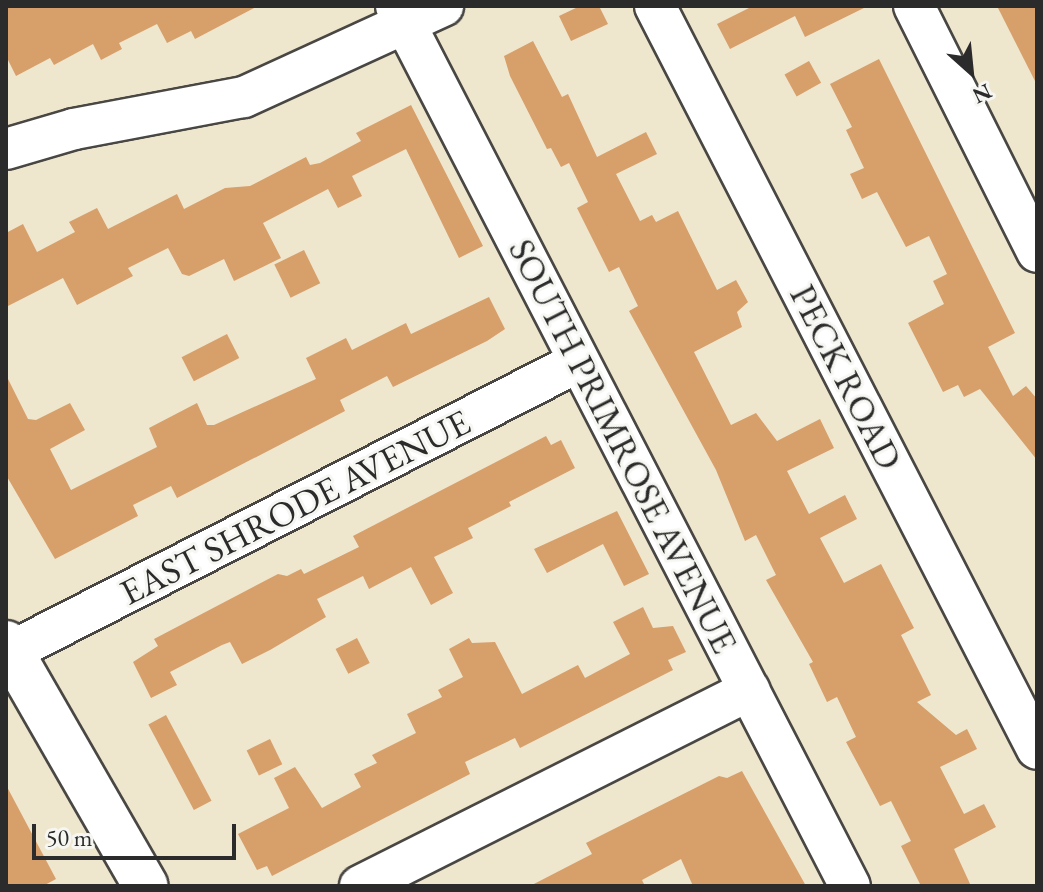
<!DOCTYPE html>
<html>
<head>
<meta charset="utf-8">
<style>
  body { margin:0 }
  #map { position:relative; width:1043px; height:892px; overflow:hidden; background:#efe6ce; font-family:"EB Garamond",serif }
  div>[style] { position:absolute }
  .building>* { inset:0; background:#d79f6a; transform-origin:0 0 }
  .roads { filter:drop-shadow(2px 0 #484743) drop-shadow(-2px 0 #484743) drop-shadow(0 2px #484743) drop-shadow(0 -2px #484743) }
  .minor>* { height:40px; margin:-20px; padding:0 20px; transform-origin:20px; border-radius:20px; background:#fff }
  .major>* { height:44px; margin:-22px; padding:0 22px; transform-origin:22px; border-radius:22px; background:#fff }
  span { translate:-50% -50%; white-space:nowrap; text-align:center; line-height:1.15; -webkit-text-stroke:6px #f6f6f2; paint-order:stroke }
  .street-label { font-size:36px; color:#2b2b2b }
  .frame { position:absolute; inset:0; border:8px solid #2b2b2b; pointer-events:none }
  .north { position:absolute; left:931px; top:32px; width:80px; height:80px; -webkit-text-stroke:6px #f6f6f2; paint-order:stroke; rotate:153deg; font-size:22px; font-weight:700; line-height:32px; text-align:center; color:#2b2b2b }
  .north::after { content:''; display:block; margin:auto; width:28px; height:36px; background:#2b2b2b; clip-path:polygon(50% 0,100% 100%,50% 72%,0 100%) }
  .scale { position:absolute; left:32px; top:824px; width:204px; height:36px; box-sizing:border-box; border:4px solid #2b2b2b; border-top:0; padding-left:10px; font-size:24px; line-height:28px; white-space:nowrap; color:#2b2b2b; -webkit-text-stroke:6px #f6f6f2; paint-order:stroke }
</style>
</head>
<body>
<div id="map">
  <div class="building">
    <div style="clip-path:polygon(6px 6px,258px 6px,195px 39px,191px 31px,167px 43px,157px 24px,119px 43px,122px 49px,101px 60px,93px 44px,54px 65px,50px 58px,16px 76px,6px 56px)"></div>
    <div style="clip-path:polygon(580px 6px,599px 6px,608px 24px,571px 41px,559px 16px)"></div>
    <div style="clip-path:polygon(753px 6px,868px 6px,805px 37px,795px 16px,730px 49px,717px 24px)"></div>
    <div style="clip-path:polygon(997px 6px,1037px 6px,1037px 85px)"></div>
    <div style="clip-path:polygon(533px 41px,562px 97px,568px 94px,597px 157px,646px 132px,657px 154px,616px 174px,640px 221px,652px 215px,656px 222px,678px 211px,717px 290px,736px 280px,748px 302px,737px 312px,742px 327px,694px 352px,731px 425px,756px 413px,777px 441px,820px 419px,834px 448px,787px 471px,809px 514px,845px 495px,857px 519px,820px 538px,844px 583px,881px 564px,914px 628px,901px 635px,931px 695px,917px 702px,956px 735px,967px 729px,977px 749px,940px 767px,964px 814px,984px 804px,996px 827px,954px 849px,971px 886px,921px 886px,901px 846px,911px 841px,891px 801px,880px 806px,860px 768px,846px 742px,856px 737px,837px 697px,827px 702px,809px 664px,813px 662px,766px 580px,776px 575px,756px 535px,745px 541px,716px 470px,629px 311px,638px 306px,619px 267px,609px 272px,577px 208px,588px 202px,569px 163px,561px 167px,551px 148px,547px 149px,510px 76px,504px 56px)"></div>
    <div style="clip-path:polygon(879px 59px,1015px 333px,988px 347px,1013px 396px,1026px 386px,1037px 399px,1037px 460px,980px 389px,964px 397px,958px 385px,943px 392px,908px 323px,944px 304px,933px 281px,947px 274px,929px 236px,906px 247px,877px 192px,862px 199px,850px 174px,864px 168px,846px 130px,852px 127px,830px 84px)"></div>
    <div style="left:809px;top:61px;width:25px;height:28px;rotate:61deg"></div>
    <div style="clip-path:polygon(411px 105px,483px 246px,459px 258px,406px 149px,352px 176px,362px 196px,338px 208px,328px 189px,263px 223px,281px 258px,234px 281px,224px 259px,189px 276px,182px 274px,168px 248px,128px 268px,133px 276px,77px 305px,63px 278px,6px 307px,6px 233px,23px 224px,37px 252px,75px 232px,69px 222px,97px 208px,108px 229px,177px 194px,184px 209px,225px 188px,250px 186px,306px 157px,310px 165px,320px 163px,361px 141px,356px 133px)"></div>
    <div style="left:304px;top:250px;width:37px;height:33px;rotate:64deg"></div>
    <div style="clip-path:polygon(489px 297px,505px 329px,487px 341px,393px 387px,387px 376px,340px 400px,345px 411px,177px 498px,171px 486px,133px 505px,138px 516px,55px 559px,6px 475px,6px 375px,28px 419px,36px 420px,70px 403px,85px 430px,50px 449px,71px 490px,157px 447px,149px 428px,197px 403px,207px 425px,214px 425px,316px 379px,306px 358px,346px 338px,352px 350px,406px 323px,411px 334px)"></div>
    <div style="left:227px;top:334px;width:27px;height:51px;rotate:63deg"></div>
    <div style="clip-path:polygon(546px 436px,551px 445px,561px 440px,575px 468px,509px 502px,511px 506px,468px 528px,473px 538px,434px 557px,453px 593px,431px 605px,411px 567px,369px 589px,363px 576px,317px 599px,326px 617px,270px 650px,242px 664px,230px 642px,222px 645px,170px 672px,177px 685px,151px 698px,133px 662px,158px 646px,154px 639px,278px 574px,287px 576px,301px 569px,304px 574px,359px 547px,353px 536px)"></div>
    <div style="clip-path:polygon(617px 511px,649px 574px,624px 586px,603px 544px,547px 573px,534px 549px)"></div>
    <div style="clip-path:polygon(643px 607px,653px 628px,673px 626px,686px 652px,668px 660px,673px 670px,520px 748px,515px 738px,465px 762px,470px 774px,272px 876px,267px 866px,257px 870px,238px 834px,289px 808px,274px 778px,295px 767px,322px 808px,361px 787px,354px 774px,377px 763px,372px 755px,416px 733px,407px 714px,442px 697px,438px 690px,463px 677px,449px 649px,469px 638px,472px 643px,495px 642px,522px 694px,578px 665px,585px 678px,630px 654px,613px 622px)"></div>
    <div style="left:357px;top:638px;width:28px;height:24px;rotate:63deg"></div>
    <div style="left:166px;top:715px;width:97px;height:20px;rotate:62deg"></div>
    <div style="left:270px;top:739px;width:28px;height:26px;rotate:64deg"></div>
    <div style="clip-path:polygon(742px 771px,806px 886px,693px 886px,681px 859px,642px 880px,645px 886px,530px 886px,592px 854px,586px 843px,719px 776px,727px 778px)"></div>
    <div style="clip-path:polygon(6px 785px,56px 879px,43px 886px,6px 886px)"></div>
  </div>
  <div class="roads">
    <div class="minor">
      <div style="left:396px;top:6px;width:990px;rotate:62.71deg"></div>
      <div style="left:655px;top:6px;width:835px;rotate:62.79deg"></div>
      <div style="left:914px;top:6px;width:275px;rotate:63.4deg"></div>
      <div style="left:6px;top:149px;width:71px;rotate:-16.4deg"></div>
      <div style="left:74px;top:129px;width:173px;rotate:-10.7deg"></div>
      <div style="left:244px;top:97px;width:219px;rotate:-24.6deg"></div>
      <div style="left:6px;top:654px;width:642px;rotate:-27.04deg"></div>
      <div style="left:360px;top:886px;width:436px;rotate:-26.7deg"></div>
    </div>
    <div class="major">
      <div style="left:6px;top:643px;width:280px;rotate:60.1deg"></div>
    </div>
  </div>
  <div class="street-label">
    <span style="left:846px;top:377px;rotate:63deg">PECK ROAD</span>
    <span style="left:623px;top:446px;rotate:63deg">SOUTH PRIMROSE AVENUE</span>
    <span style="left:295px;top:507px;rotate:-27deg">EAST SHRODE AVENUE</span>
  </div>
  <div class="frame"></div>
  <div class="north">N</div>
  <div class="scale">50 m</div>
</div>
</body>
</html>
